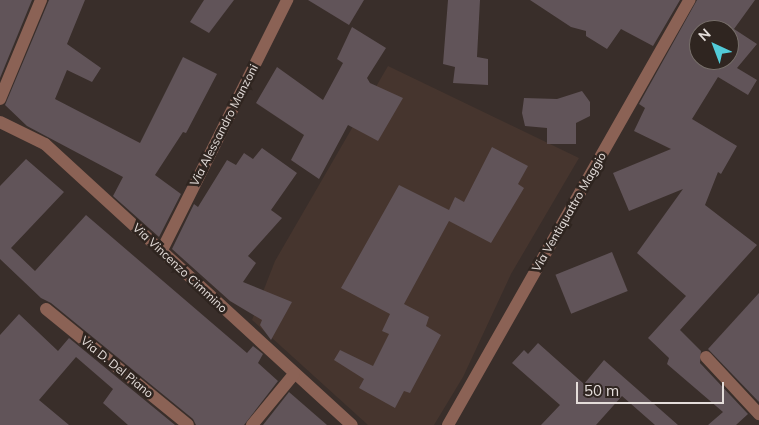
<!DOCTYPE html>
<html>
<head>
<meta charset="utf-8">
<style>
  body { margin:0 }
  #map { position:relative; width:759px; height:425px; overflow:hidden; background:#392e2a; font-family:Mulish,sans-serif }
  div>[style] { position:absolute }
  .built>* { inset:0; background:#46352e }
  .building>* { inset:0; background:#615459; transform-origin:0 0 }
  .minor>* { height:12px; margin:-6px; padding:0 6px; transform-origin:6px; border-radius:6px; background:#8b6255 }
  span { translate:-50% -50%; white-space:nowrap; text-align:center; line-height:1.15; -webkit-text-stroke:5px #2f2520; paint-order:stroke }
  .street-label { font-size:12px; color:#e4ddda }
  .north { position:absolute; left:689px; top:20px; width:50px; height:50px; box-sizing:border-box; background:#2f2520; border:1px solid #776f6a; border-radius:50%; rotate:317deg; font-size:14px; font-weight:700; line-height:20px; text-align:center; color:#e4ddda }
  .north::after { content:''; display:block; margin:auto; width:18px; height:22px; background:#52cbd8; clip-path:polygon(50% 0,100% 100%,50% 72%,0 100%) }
  .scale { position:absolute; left:576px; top:382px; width:148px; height:22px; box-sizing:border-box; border:2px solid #e4ddda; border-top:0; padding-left:6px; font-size:15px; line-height:18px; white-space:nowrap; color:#e4ddda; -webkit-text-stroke:4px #2f2520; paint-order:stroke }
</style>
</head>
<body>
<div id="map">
  <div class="built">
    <div style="clip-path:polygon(388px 66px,579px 158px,511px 274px,463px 377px,434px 425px,368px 425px,252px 320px,275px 261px)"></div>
  </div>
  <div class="building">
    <div style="clip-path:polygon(0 0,32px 0,0 78px)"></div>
    <div style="clip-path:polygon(49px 0,85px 0,67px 44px,101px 68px,92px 82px,67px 70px,55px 99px,140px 143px,183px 57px,217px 74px,186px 133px,183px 132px,155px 175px,181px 194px,159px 237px,113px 196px,123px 177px,27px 126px,5px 105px)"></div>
    <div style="clip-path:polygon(204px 0,234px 0,209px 33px,190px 22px)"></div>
    <div style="clip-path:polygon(308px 0,364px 0,349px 25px)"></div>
    <div style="clip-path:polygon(448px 0,480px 0,477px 57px,488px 59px,488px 85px,453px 83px,455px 67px,443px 64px)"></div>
    <div style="clip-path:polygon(530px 0,680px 0,653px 46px,621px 29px,607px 49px,586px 36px,586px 31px,571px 27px)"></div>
    <div style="clip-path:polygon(evenodd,697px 0,755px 0,734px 29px,757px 44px,737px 68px,757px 80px,748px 95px,718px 77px,692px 119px,737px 146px,721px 174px,718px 172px,705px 205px,757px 245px,680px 330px,701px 351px,700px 363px,748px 414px,736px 425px,708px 425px,723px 412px,667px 364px,669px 358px,648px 338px,686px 296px,637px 253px,683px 189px,629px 211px,613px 173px,671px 149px,634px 131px,645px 108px,639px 104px,697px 0,699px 30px,729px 30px,729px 60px,699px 60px,699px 30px)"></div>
    <div style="clip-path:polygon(352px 27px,386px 48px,367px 78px,370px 83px,403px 98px,378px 141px,348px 125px,319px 179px,291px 160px,304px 135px,256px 103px,277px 67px,323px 100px,343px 63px,337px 59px)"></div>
    <div style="clip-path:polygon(582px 91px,590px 102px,590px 116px,576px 123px,576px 144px,547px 144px,547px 128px,525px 126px,522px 113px,524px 98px,557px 99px)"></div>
    <div style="clip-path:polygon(492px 147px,528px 166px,518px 184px,524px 188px,491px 243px,449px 221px,404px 304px,429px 317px,426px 326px,441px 335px,410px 393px,404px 391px,395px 408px,359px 388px,364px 379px,334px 360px,340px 350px,373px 366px,389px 334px,382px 331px,390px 314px,341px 288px,399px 185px,449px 210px,455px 197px,464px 202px)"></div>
    <div style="clip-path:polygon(262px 148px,297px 173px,271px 210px,282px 218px,248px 256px,256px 263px,243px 282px,292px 302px,271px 340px,260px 325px,262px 320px,230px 301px,172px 249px,194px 204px,198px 207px,227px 160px,236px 165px,244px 153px,253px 159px)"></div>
    <div style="clip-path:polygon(26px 159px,64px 192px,11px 248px,35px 271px,86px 215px,247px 353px,253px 346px,263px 354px,258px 363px,278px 381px,244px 425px,196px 425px,193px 419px,51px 303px,41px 298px,0 259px,0 186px)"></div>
    <div style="left:612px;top:252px;width:42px;height:61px;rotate:68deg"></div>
    <div style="clip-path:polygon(759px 293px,759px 402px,708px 349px)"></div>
    <div style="clip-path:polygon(19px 314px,58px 351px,69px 338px,175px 425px,128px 425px,103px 403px,113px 389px,76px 357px,39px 400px,69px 425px,0 425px,0 335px)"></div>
    <div style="clip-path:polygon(538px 343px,584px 384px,604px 360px,678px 425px,655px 425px,622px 396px,596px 425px,541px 425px,560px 405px,512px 363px,524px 350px,528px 354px)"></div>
    <div style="clip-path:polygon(289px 392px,327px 425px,263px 425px)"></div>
  </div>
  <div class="minor">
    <div style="left:0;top:99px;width:107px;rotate:-67.5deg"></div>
    <div style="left:0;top:122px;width:50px;rotate:26.1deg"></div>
    <div style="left:45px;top:144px;width:416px;rotate:42.5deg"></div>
    <div style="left:162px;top:250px;width:280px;rotate:-63.4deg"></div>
    <div style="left:46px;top:309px;width:183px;rotate:39.2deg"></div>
    <div style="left:706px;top:357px;width:78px;rotate:47.1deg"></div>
    <div style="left:252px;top:425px;width:66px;rotate:-50.5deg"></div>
    <div style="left:448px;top:425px;width:489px;rotate:-60.4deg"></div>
  </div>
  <div class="street-label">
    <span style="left:224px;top:125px;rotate:-63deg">Via Alessandro Manzoni</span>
    <span style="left:569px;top:212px;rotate:-60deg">Via Ventiquattro Maggio</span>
    <span style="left:180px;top:268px;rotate:43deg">Via Vincenzo Cimmino</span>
    <span style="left:117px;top:367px;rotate:39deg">Via D. Del Piano</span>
  </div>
  <div class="north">N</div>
  <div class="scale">50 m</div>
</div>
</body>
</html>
